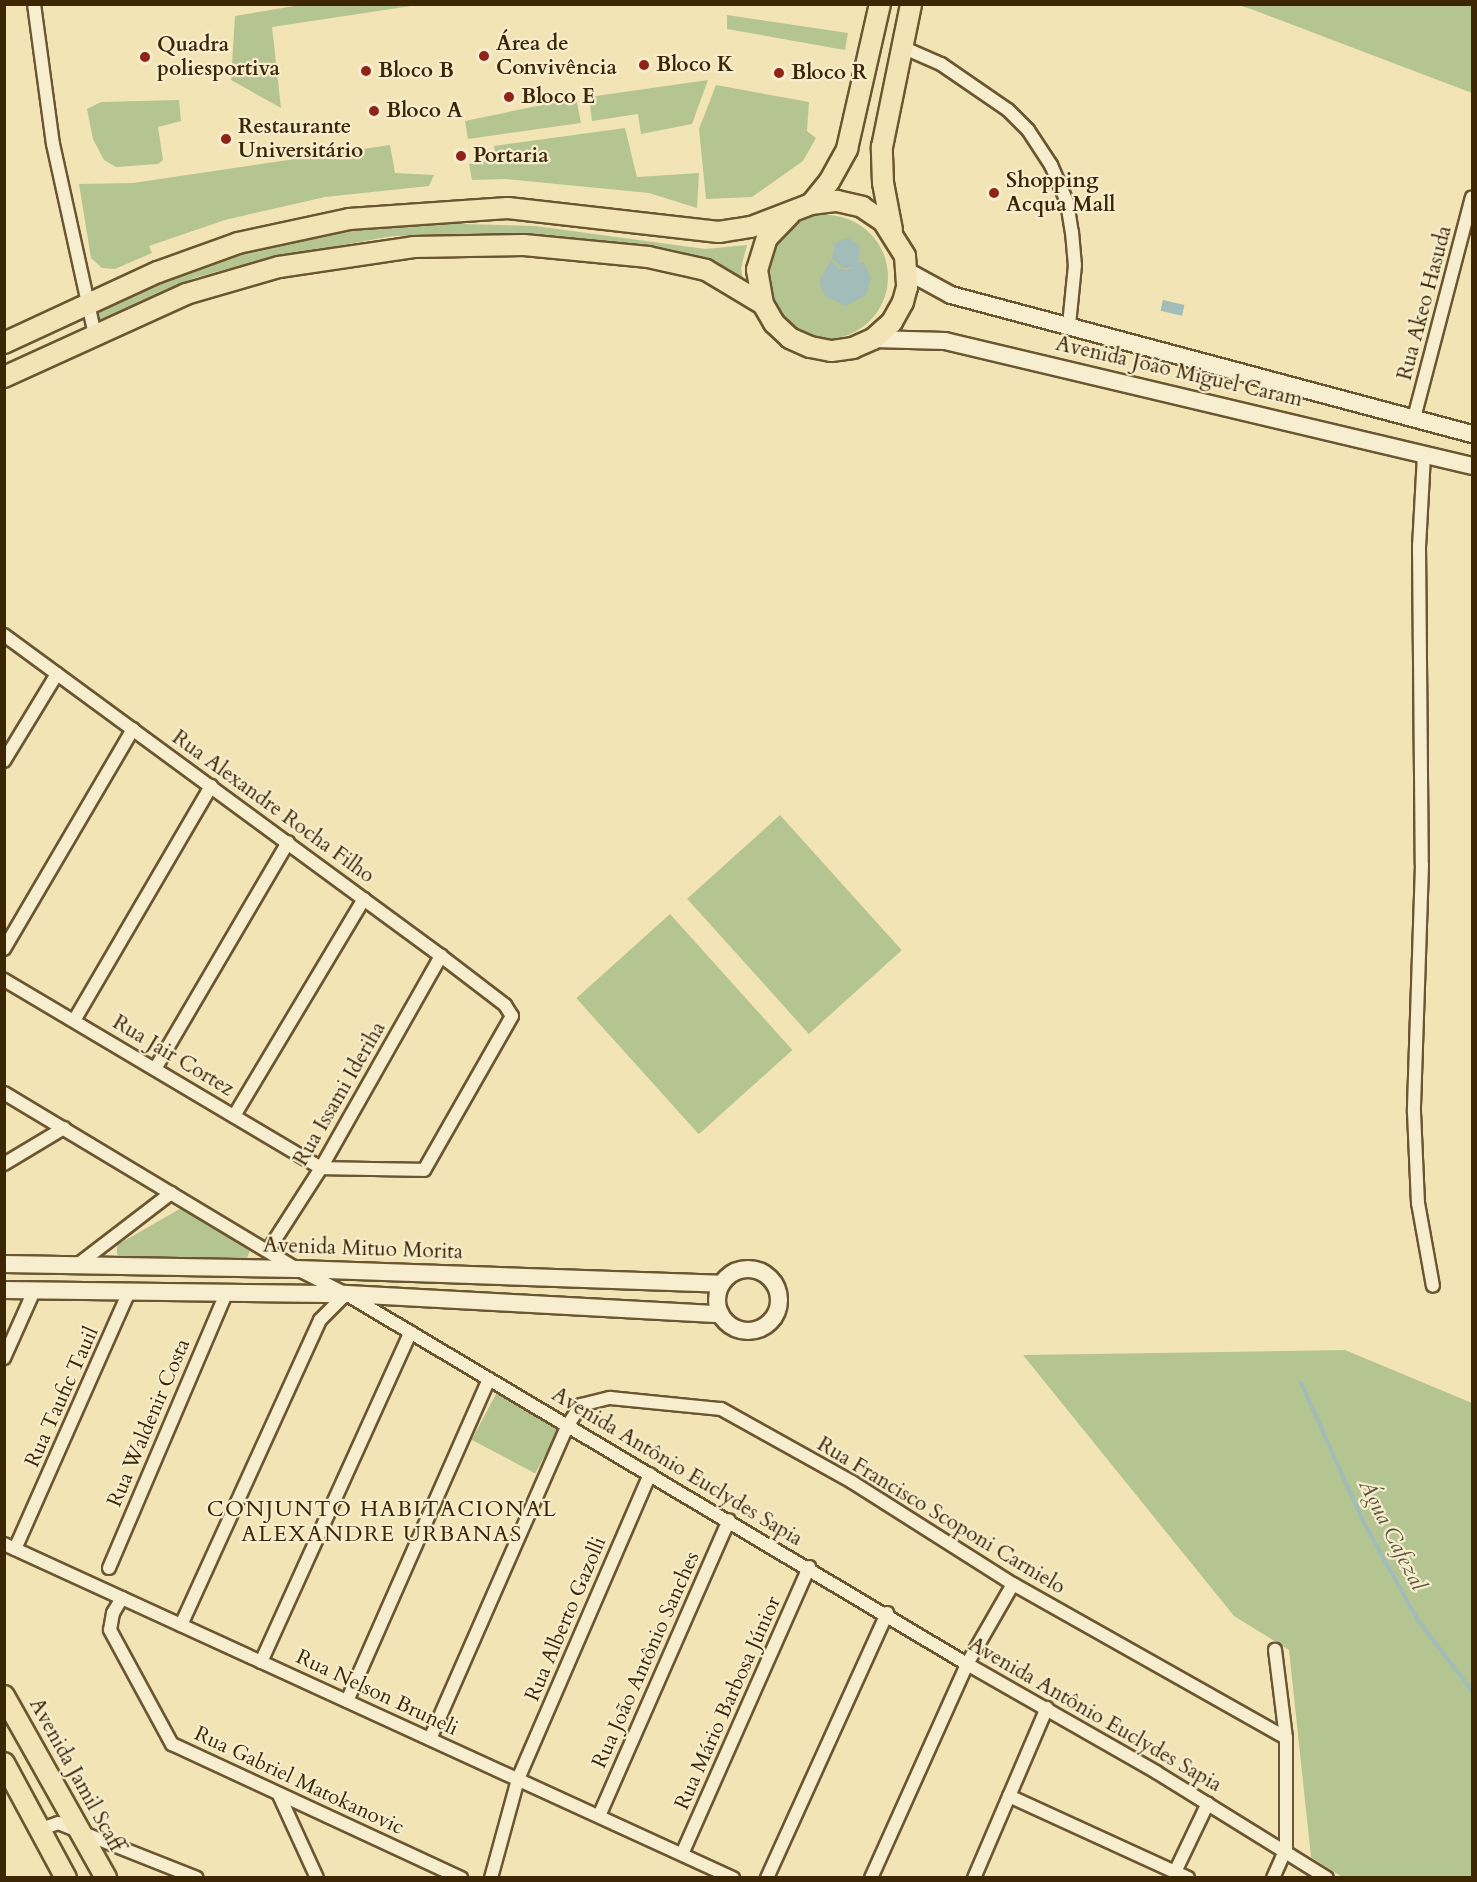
<!DOCTYPE html>
<html>
<head>
<meta charset="utf-8">
<style>
  body { margin:0 }
  #map { position:relative; width:1477px; height:1882px; overflow:hidden; background:#f3e4b5; font-family:Cardo,serif }
  div>[style] { position:absolute }
  .green>* { inset:0; background:#b5c592; transform-origin:0 0 }
  .round { border-radius:50% }
  .water>* { inset:0; background:#a1bcb9; transform-origin:0 0 }
  .stream>* { height:4px; margin:-2px; padding:0 2px; transform-origin:2px; border-radius:2px; background:#a1bcb9 }
  .roads { filter:drop-shadow(2px 0 #6a5630) drop-shadow(-2px 0 #6a5630) drop-shadow(0 2px #6a5630) drop-shadow(0 -2px #6a5630) }
  .street>* { height:12px; margin:-6px; padding:0 6px; transform-origin:6px; border-radius:6px; background:#f7edcf }
  .secondary>* { height:16px; margin:-8px; padding:0 8px; transform-origin:8px; border-radius:8px; background:#f7edcf }
  .secondary>.ring { margin:-8px; padding:0; box-sizing:content-box; background:none; border:16px solid #f7edcf; border-radius:50% }
  .primary>* { height:20px; margin:-10px; padding:0 10px; transform-origin:10px; border-radius:10px; background:#f3e4b5 }
  .dots>* { width:16px; height:16px; translate:-50% -50%; box-sizing:border-box; border:3px solid #f7edcf; border-radius:50% }
  span { translate:-50% -50%; white-space:nowrap; text-align:center; line-height:1.15; -webkit-text-stroke:4.5px #f7edcf; paint-order:stroke }
  .poi-label { font-size:21px; color:#3d2604; font-weight:700 }
  .left { translate:0 -50%; text-align:left }
  .street-label { font-size:21px; color:#3d2604 }
  .neighbourhood-label { font-size:22px; color:#3d2604; letter-spacing:1.5px }
  .water-label { font-size:22px; color:#5b533a; font-style:italic }
  .frame { position:absolute; inset:0; border:6px solid #3d2604; pointer-events:none }
</style>
</head>
<body>
<div id="map">
  <div class="green">
    <div style="clip-path:polygon(306px 4px,411px 6px,272px 27px,281px 108px,231px 80px,235px 16px)"></div>
    <div style="clip-path:polygon(1238px 5px,1472px 5px,1472px 93px,1251px 9px)"></div>
    <div style="clip-path:polygon(727px 15px,848px 33px,845px 50px,727px 29px)"></div>
    <div style="clip-path:polygon(708px 80px,692px 124px,641px 134px,638px 114px,592px 121px,589px 97px)"></div>
    <div style="clip-path:polygon(716px 85px,809px 102px,807px 131px,816px 138px,803px 161px,752px 197px,706px 199px,699px 129px)"></div>
    <div style="clip-path:polygon(576px 98px,581px 123px,468px 139px,465px 121px)"></div>
    <div style="clip-path:polygon(179px 100px,181px 121px,158px 127px,163px 160px,158px 164px,116px 167px,104px 160px,93px 139px,87px 109px,101px 102px)"></div>
    <div style="clip-path:polygon(625px 128px,637px 177px,699px 173px,697px 208px,649px 193px,506px 179px,472px 180px,469px 164px,496px 159px,494px 146px)"></div>
    <div style="clip-path:polygon(390px 145px,395px 173px,434px 175px,429px 186px,325px 197px,225px 220px,149px 246px,152px 253px,115px 269px,102px 268px,91px 258px,79px 184px,133px 183px)"></div>
    <div class="round" style="left:764px;top:215px;width:124px;height:124px"></div>
    <div style="clip-path:polygon(427px 223px,535px 226px,705px 249px,747px 245px,741px 268px,743px 281px,663px 252px,575px 240px,495px 234px,393px 236px,264px 259px,194px 278px,99px 320px,96px 312px,98px 308px,124px 295px,255px 248px,347px 231px)"></div>
    <div style="left:780px;top:815px;width:182px;height:125px;rotate:48deg"></div>
    <div style="left:670px;top:914px;width:183px;height:126px;rotate:48deg"></div>
    <div style="clip-path:polygon(183px 1207px,250px 1250px,246px 1261px,122px 1259px,117px 1254px,117px 1245px)"></div>
    <div style="clip-path:polygon(1345px 1350px,1472px 1403px,1472px 1877px,1342px 1877px,1311px 1857px,1289px 1650px,1234px 1616px,1023px 1355px)"></div>
    <div style="left:497px;top:1392px;width:72px;height:54px;rotate:28deg"></div>
  </div>
  <div class="water">
    <div style="clip-path:polygon(848px 238px,860px 246px,858px 263px,863px 262px,871px 277px,867px 294px,846px 306px,825px 296px,819px 281px,831px 260px,839px 269px,846px 270px,855px 267px,843px 268px,832px 258px,835px 243px)"></div>
    <div style="left:1163px;top:300px;width:22px;height:11px;rotate:13deg"></div>
  </div>
  <div class="stream">
    <div style="left:1301px;top:1383px;width:151px;rotate:65.8deg"></div>
    <div style="left:1363px;top:1521px;width:112px;rotate:61.1deg"></div>
    <div style="left:1417px;top:1619px;width:91px;rotate:52.6deg"></div>
  </div>
  <div class="roads">
    <div class="street">
      <div style="left:34px;top:4px;width:141px;rotate:82.3deg"></div>
      <div style="left:53px;top:144px;width:196px;rotate:77.6deg"></div>
      <div style="left:902px;top:47px;width:43px;rotate:23.6deg"></div>
      <div style="left:941px;top:64px;width:81px;rotate:34.5deg"></div>
      <div style="left:1008px;top:110px;width:28px;rotate:45deg"></div>
      <div style="left:1028px;top:130px;width:42px;rotate:56.7deg"></div>
      <div style="left:1051px;top:165px;width:40px;rotate:66.6deg"></div>
      <div style="left:1067px;top:202px;width:30px;rotate:81deg"></div>
      <div style="left:1072px;top:232px;width:33px;rotate:85deg"></div>
      <div style="left:1075px;top:265px;width:60px;rotate:95.7deg"></div>
      <div style="left:1414px;top:418px;width:228px;rotate:-75.3deg"></div>
      <div style="left:1424px;top:455px;width:91px;rotate:93.1deg"></div>
      <div style="left:1419px;top:546px;width:319px;rotate:89.5deg"></div>
      <div style="left:1422px;top:865px;width:247px;rotate:91.9deg"></div>
      <div style="left:1414px;top:1112px;width:91px;rotate:87.5deg"></div>
      <div style="left:1418px;top:1203px;width:84px;rotate:79.8deg"></div>
      <div style="left:4px;top:635px;width:542px;rotate:36.3deg"></div>
      <div style="left:441px;top:956px;width:81px;rotate:37.4deg"></div>
      <div style="left:505px;top:1005px;width:13px;rotate:58deg"></div>
      <div style="left:512px;top:1016px;width:177px;rotate:119.7deg"></div>
      <div style="left:424px;top:1170px;width:103px;rotate:-178.9deg"></div>
      <div style="left:321px;top:1168px;width:369px;rotate:-149.3deg"></div>
      <div style="left:4px;top:761px;width:102px;rotate:-58.7deg"></div>
      <div style="left:4px;top:949px;width:255px;rotate:-59.6deg"></div>
      <div style="left:75px;top:1019px;width:270px;rotate:-59.7deg"></div>
      <div style="left:155px;top:1069px;width:263px;rotate:-59.6deg"></div>
      <div style="left:4px;top:1093px;width:342px;rotate:31deg"></div>
      <div style="left:297px;top:1269px;width:55px;rotate:27deg"></div>
      <div style="left:346px;top:1294px;width:723px;rotate:30.79deg"></div>
      <div style="left:967px;top:1664px;width:218px;rotate:29.7deg"></div>
      <div style="left:1156px;top:1772px;width:201px;rotate:31.8deg"></div>
      <div style="left:234px;top:1116px;width:253px;rotate:-59.1deg"></div>
      <div style="left:4px;top:1164px;width:70px;rotate:-31deg"></div>
      <div style="left:269px;top:1249px;width:96px;rotate:-57.3deg"></div>
      <div style="left:321px;top:1168px;width:244px;rotate:-60.5deg"></div>
      <div style="left:76px;top:1266px;width:120px;rotate:-37.5deg"></div>
      <div style="left:4px;top:1358px;width:73px;rotate:-65.9deg"></div>
      <div style="left:4px;top:1544px;width:802px;rotate:24.62deg"></div>
      <div style="left:15px;top:1549px;width:281px;rotate:-66.1deg"></div>
      <div style="left:109px;top:1568px;width:298px;rotate:-66.9deg"></div>
      <div style="left:122px;top:1598px;width:17px;rotate:121deg"></div>
      <div style="left:113px;top:1613px;width:17px;rotate:100deg"></div>
      <div style="left:110px;top:1630px;width:130px;rotate:61.5deg"></div>
      <div style="left:172px;top:1744px;width:319px;rotate:24.9deg"></div>
      <div style="left:181px;top:1625px;width:335px;rotate:-65.5deg"></div>
      <div style="left:320px;top:1320px;width:37px;rotate:-45deg"></div>
      <div style="left:261px;top:1662px;width:362px;rotate:-65.6deg"></div>
      <div style="left:347px;top:1701px;width:352px;rotate:-66.2deg"></div>
      <div style="left:430px;top:1739px;width:343px;rotate:-66.3deg"></div>
      <div style="left:568px;top:1425px;width:24px;rotate:-57deg"></div>
      <div style="left:581px;top:1405px;width:30px;rotate:-14deg"></div>
      <div style="left:610px;top:1398px;width:112px;rotate:5.7deg"></div>
      <div style="left:721px;top:1409px;width:150px;rotate:29.1deg"></div>
      <div style="left:852px;top:1482px;width:191px;rotate:32.4deg"></div>
      <div style="left:1013px;top:1584px;width:313px;rotate:29.4deg"></div>
      <div style="left:279px;top:1795px;width:91px;rotate:65.4deg"></div>
      <div style="left:1009px;top:1796px;width:197px;rotate:24.6deg"></div>
      <div style="left:599px;top:1816px;width:323px;rotate:-66.3deg"></div>
      <div style="left:41px;top:1829px;width:18px;rotate:-19deg"></div>
      <div style="left:58px;top:1823px;width:149px;rotate:21.6deg"></div>
      <div style="left:682px;top:1854px;width:314px;rotate:-66.1deg"></div>
      <div style="left:1175px;top:1872px;width:76px;rotate:-64.4deg"></div>
      <div style="left:491px;top:1878px;width:103px;rotate:-74.7deg"></div>
      <div style="left:518px;top:1779px;width:332px;rotate:-66.6deg"></div>
      <div style="left:767px;top:1878px;width:291px;rotate:-65.6deg"></div>
      <div style="left:871px;top:1878px;width:235px;rotate:-65.8deg"></div>
      <div style="left:967px;top:1664px;width:92px;rotate:-60.1deg"></div>
      <div style="left:974px;top:1878px;width:185px;rotate:-66.8deg"></div>
      <div style="left:1273px;top:1878px;width:32px;rotate:-66deg"></div>
      <div style="left:1286px;top:1849px;width:111px;rotate:-90deg"></div>
      <div style="left:1286px;top:1738px;width:89px;rotate:-97.1deg"></div>
    </div>
    <div class="secondary">
      <div style="left:907px;top:271px;width:50px;rotate:28.6deg"></div>
      <div style="left:951px;top:295px;width:539px;rotate:14.94deg"></div>
      <div style="left:873px;top:339px;width:72px;rotate:1.6deg"></div>
      <div style="left:945px;top:341px;width:542px;rotate:13.34deg"></div>
      <div style="left:4px;top:1264px;width:293px;rotate:1deg"></div>
      <div style="left:297px;top:1269px;width:424px;rotate:2deg"></div>
      <div class="ring" style="left:717px;top:1269px;width:46px;height:46px"></div>
      <div style="left:4px;top:1290px;width:342px;rotate:0.7deg"></div>
      <div style="left:346px;top:1294px;width:375px;rotate:3.1deg"></div>
    </div>
    <div class="primary">
      <div style="left:811px;top:204px;width:28px;rotate:-51deg"></div>
      <div style="left:829px;top:182px;width:38px;rotate:-61deg"></div>
      <div style="left:847px;top:149px;width:149px;rotate:-77.2deg"></div>
      <div style="left:892px;top:230px;width:48px;rotate:-100.8deg"></div>
      <div style="left:883px;top:183px;width:36px;rotate:-92deg"></div>
      <div style="left:882px;top:147px;width:146px;rotate:-78.5deg"></div>
      <div style="left:4px;top:343px;width:170px;rotate:-24.8deg"></div>
      <div style="left:158px;top:272px;width:85px;rotate:-19.9deg"></div>
      <div style="left:238px;top:243px;width:114px;rotate:-12.2deg"></div>
      <div style="left:349px;top:219px;width:159px;rotate:-4deg"></div>
      <div style="left:508px;top:208px;width:212px;rotate:6.5deg"></div>
      <div style="left:719px;top:232px;width:32px;rotate:-9deg"></div>
      <div style="left:751px;top:227px;width:64px;rotate:-21deg"></div>
      <div style="left:811px;top:204px;width:26px;rotate:-7deg"></div>
      <div style="left:837px;top:201px;width:26px;rotate:13deg"></div>
      <div style="left:862px;top:207px;width:25px;rotate:34deg"></div>
      <div style="left:883px;top:221px;width:41px;rotate:57.8deg"></div>
      <div style="left:905px;top:256px;width:31px;rotate:86deg"></div>
      <div style="left:907px;top:287px;width:16px;rotate:105deg"></div>
      <div style="left:903px;top:302px;width:23px;rotate:119deg"></div>
      <div style="left:892px;top:322px;width:25px;rotate:138deg"></div>
      <div style="left:873px;top:339px;width:22px;rotate:156deg"></div>
      <div style="left:853px;top:348px;width:22px;rotate:172deg"></div>
      <div style="left:831px;top:351px;width:21px;rotate:-169deg"></div>
      <div style="left:810px;top:347px;width:22px;rotate:-156deg"></div>
      <div style="left:790px;top:338px;width:22px;rotate:-137deg"></div>
      <div style="left:774px;top:323px;width:22px;rotate:-120deg"></div>
      <div style="left:763px;top:304px;width:35px;rotate:-100deg"></div>
      <div style="left:757px;top:270px;width:34px;rotate:-73deg"></div>
      <div style="left:767px;top:238px;width:33px;rotate:-46deg"></div>
      <div style="left:4px;top:377px;width:200px;rotate:-24.5deg"></div>
      <div style="left:186px;top:294px;width:97px;rotate:-16.2deg"></div>
      <div style="left:279px;top:267px;width:136px;rotate:-8.4deg"></div>
      <div style="left:414px;top:247px;width:110px;rotate:-1deg"></div>
      <div style="left:524px;top:245px;width:125px;rotate:5.5deg"></div>
      <div style="left:648px;top:257px;width:59px;rotate:12.6deg"></div>
      <div style="left:706px;top:270px;width:66px;rotate:30.8deg"></div>
      <div style="left:4px;top:1696px;width:209px;rotate:60.7deg"></div>
      <div style="left:4px;top:1763px;width:131px;rotate:61.7deg"></div>
    </div>
  </div>
  <div class="dots">
    <div style="left:484px;top:56px;background:#8f2418"></div>
    <div style="left:145px;top:57px;background:#8f2418"></div>
    <div style="left:644px;top:65px;background:#8f2418"></div>
    <div style="left:366px;top:71px;background:#8f2418"></div>
    <div style="left:779px;top:73px;background:#8f2418"></div>
    <div style="left:509px;top:97px;background:#8f2418"></div>
    <div style="left:374px;top:111px;background:#8f2418"></div>
    <div style="left:226px;top:139px;background:#8f2418"></div>
    <div style="left:461px;top:156px;background:#8f2418"></div>
    <div style="left:994px;top:193px;background:#8f2418"></div>
  </div>
  <div class="poi-label">
    <span class="left" style="left:496px;top:56px">Área de<br>Convivência</span>
    <span class="left" style="left:157px;top:57px">Quadra<br>poliesportiva</span>
    <span class="left" style="left:656px;top:65px">Bloco K</span>
    <span class="left" style="left:378px;top:71px">Bloco B</span>
    <span class="left" style="left:791px;top:73px">Bloco R</span>
    <span class="left" style="left:521px;top:97px">Bloco E</span>
    <span class="left" style="left:386px;top:111px">Bloco A</span>
    <span class="left" style="left:238px;top:139px">Restaurante<br>Universitário</span>
    <span class="left" style="left:473px;top:156px">Portaria</span>
    <span class="left" style="left:1006px;top:193px">Shopping<br>Acqua Mall</span>
  </div>
  <div class="street-label">
    <span style="left:1425px;top:303px;rotate:-75deg">Rua Akeo Hasuda</span>
    <span style="left:1179px;top:372px;rotate:13deg">Avenida João Miguel Caram</span>
    <span style="left:273px;top:807px;rotate:36deg">Rua Alexandre Rocha Filho</span>
    <span style="left:173px;top:1056px;rotate:31deg">Rua Jair Cortez</span>
    <span style="left:340px;top:1094px;rotate:-60deg">Rua Issami Ideriha</span>
    <span style="left:363px;top:1249px;rotate:2deg">Avenida Mituo Morita</span>
    <span style="left:62px;top:1397px;rotate:-66deg">Rua Taufic Tauil</span>
    <span style="left:149px;top:1423px;rotate:-67deg">Rua Waldenir Costa</span>
    <span style="left:677px;top:1467px;rotate:31deg">Avenida Antônio Euclydes Sapia</span>
    <span style="left:941px;top:1516px;rotate:31deg">Rua Francisco Scoponi Carnielo</span>
    <span style="left:566px;top:1619px;rotate:-67deg">Rua Alberto Gazolli</span>
    <span style="left:646px;top:1660px;rotate:-66deg">Rua João Antônio Sanches</span>
    <span style="left:377px;top:1693px;rotate:25deg">Rua Nelson Bruneli</span>
    <span style="left:728px;top:1703px;rotate:-66deg">Rua Mário Barbosa Júnior</span>
    <span style="left:1095px;top:1715px;rotate:30deg">Avenida Antônio Euclydes Sapia</span>
    <span style="left:76px;top:1775px;rotate:61deg">Avenida Jamil Scaff</span>
    <span style="left:299px;top:1781px;rotate:25deg">Rua Gabriel Matokanovic</span>
  </div>
  <div class="neighbourhood-label">
    <span style="left:382px;top:1522px">CONJUNTO HABITACIONAL<br>ALEXANDRE URBANAS</span>
  </div>
  <div class="water-label">
    <span style="left:1392px;top:1535px;rotate:63deg">Água Cafezal</span>
  </div>
  <div class="frame"></div>
</div>
</body>
</html>
